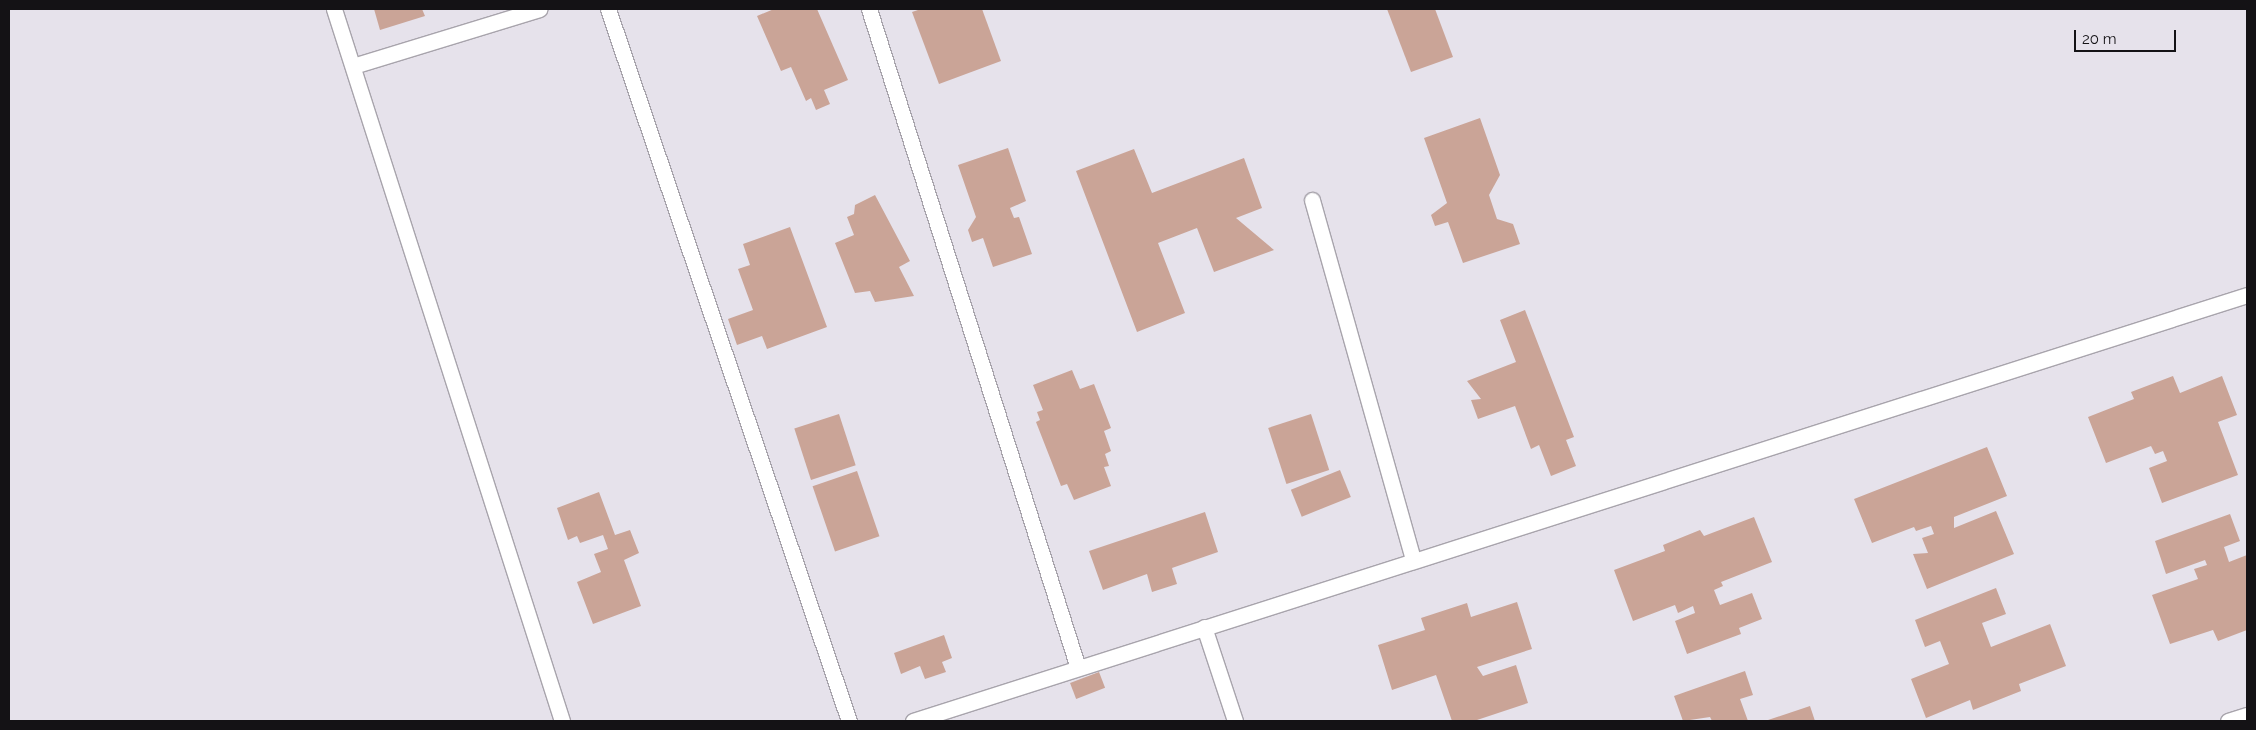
<!DOCTYPE html>
<html>
<head>
<meta charset="utf-8">
<style>
  body { margin:0 }
  #map { position:relative; width:2256px; height:730px; overflow:hidden; background:#e6e2eb; font-family:Raleway,sans-serif }
  div>[style] { position:absolute }
  .building>* { inset:0; background:#caa497; transform-origin:0 0 }
  .roads { filter:drop-shadow(1px 0 #a8a4ac) drop-shadow(-1px 0 #a8a4ac) drop-shadow(0 1px #a8a4ac) drop-shadow(0 -1px #a8a4ac) }
  .service>* { height:15px; margin:-7.5px; padding:0 7.5px; transform-origin:7.5px; border-radius:7.5px; background:#fff }
  span { translate:-50% -50%; white-space:nowrap; text-align:center; line-height:1.15; -webkit-text-stroke:4.5px #e6e2eb; paint-order:stroke }
  .frame { position:absolute; inset:0; border:10px solid #141215; pointer-events:none }
  .scale { position:absolute; left:2074px; top:30px; width:102px; height:22px; box-sizing:border-box; border:2px solid #141215; border-top:0; padding-left:6px; font-size:15px; line-height:18px; white-space:nowrap; color:#141215; -webkit-text-stroke:4px #e6e2eb; paint-order:stroke }
</style>
</head>
<body>
<div id="map">
  <div class="building">
    <div style="clip-path:polygon(374px 9px,422px 9px,425px 16px,380px 30px)"></div>
    <div style="clip-path:polygon(774px 9px,817px 9px,848px 80px,824px 90px,830px 104px,816px 110px,811px 98px,806px 101px,791px 67px,781px 71px,757px 16px)"></div>
    <div style="clip-path:polygon(921px 9px,982px 9px,1001px 61px,939px 84px,912px 12px)"></div>
    <div style="clip-path:polygon(1387px 9px,1435px 9px,1453px 57px,1411px 72px)"></div>
    <div style="clip-path:polygon(1480px 118px,1500px 175px,1489px 195px,1497px 219px,1513px 224px,1520px 244px,1463px 263px,1448px 222px,1435px 226px,1431px 215px,1447px 203px,1424px 138px)"></div>
    <div style="clip-path:polygon(1008px 148px,1026px 201px,1010px 208px,1014px 218px,1019px 217px,1032px 254px,993px 267px,983px 238px,972px 242px,968px 230px,976px 217px,958px 165px)"></div>
    <div style="clip-path:polygon(1134px 149px,1152px 193px,1244px 158px,1262px 208px,1236px 218px,1274px 250px,1214px 272px,1197px 228px,1158px 243px,1185px 313px,1137px 332px,1076px 171px)"></div>
    <div style="clip-path:polygon(875px 195px,910px 261px,899px 267px,914px 296px,875px 302px,870px 291px,855px 293px,835px 243px,854px 235px,847px 217px,854px 214px,855px 205px)"></div>
    <div style="clip-path:polygon(790px 227px,827px 327px,767px 349px,762px 336px,737px 345px,728px 319px,753px 310px,738px 269px,750px 265px,743px 244px)"></div>
    <div style="clip-path:polygon(1525px 310px,1574px 437px,1566px 440px,1576px 466px,1551px 476px,1539px 445px,1531px 449px,1515px 406px,1478px 419px,1471px 400px,1481px 399px,1467px 381px,1516px 362px,1500px 320px)"></div>
    <div style="clip-path:polygon(1072px 370px,1080px 389px,1094px 384px,1111px 428px,1104px 431px,1111px 451px,1105px 454px,1109px 466px,1104px 467px,1111px 486px,1074px 500px,1067px 484px,1061px 486px,1036px 422px,1040px 420px,1037px 412px,1043px 410px,1033px 385px)"></div>
    <div style="clip-path:polygon(2173px 376px,2180px 393px,2222px 376px,2237px 415px,2218px 422px,2238px 475px,2162px 503px,2149px 468px,2167px 461px,2163px 451px,2155px 454px,2151px 446px,2106px 463px,2088px 417px,2134px 399px,2131px 392px)"></div>
    <div style="left:839px;top:414px;width:54px;height:47px;rotate:72deg"></div>
    <div style="left:1311px;top:414px;width:59px;height:45px;rotate:72deg"></div>
    <div style="clip-path:polygon(1987px 447px,2007px 496px,1954px 517px,1954px 528px,1996px 511px,2014px 554px,1927px 589px,1913px 554px,1928px 553px,1922px 538px,1934px 534px,1931px 526px,1916px 531px,1914px 527px,1872px 543px,1854px 499px)"></div>
    <div style="left:1340px;top:470px;width:29px;height:53px;rotate:68deg"></div>
    <div style="left:857px;top:471px;width:69px;height:47px;rotate:71deg"></div>
    <div style="clip-path:polygon(599px 492px,615px 535px,630px 530px,639px 553px,624px 560px,641px 606px,593px 624px,577px 582px,601px 572px,594px 554px,608px 549px,603px 535px,580px 543px,577px 536px,568px 540px,557px 508px)"></div>
    <div style="clip-path:polygon(1205px 512px,1218px 552px,1172px 568px,1177px 584px,1152px 592px,1147px 574px,1103px 590px,1089px 551px)"></div>
    <div style="clip-path:polygon(2230px 514px,2240px 541px,2224px 547px,2229px 562px,2247px 555px,2247px 630px,2218px 641px,2213px 630px,2170px 644px,2152px 595px,2198px 579px,2194px 569px,2207px 565px,2205px 560px,2166px 574px,2155px 541px)"></div>
    <div style="clip-path:polygon(1754px 517px,1772px 562px,1721px 582px,1723px 586px,1714px 590px,1720px 605px,1752px 593px,1762px 619px,1739px 628px,1741px 634px,1687px 654px,1675px 621px,1695px 613px,1693px 606px,1678px 613px,1675px 605px,1633px 621px,1614px 570px,1665px 551px,1663px 545px,1700px 530px,1704px 536px)"></div>
    <div style="clip-path:polygon(1996px 588px,2006px 614px,1982px 623px,1991px 647px,2050px 624px,2066px 666px,2019px 684px,2021px 691px,1973px 710px,1970px 700px,1926px 718px,1911px 679px,1949px 664px,1940px 641px,1925px 647px,1915px 620px)"></div>
    <div style="clip-path:polygon(1517px 602px,1532px 649px,1477px 667px,1483px 676px,1516px 665px,1528px 703px,1474px 721px,1452px 721px,1436px 675px,1392px 690px,1378px 645px,1425px 630px,1421px 618px,1467px 603px,1471px 617px)"></div>
    <div style="clip-path:polygon(944px 635px,952px 658px,942px 662px,946px 672px,925px 679px,920px 666px,901px 674px,894px 653px)"></div>
    <div style="clip-path:polygon(1745px 671px,1753px 695px,1740px 699px,1748px 721px,1712px 721px,1710px 717px,1683px 721px,1674px 696px)"></div>
    <div style="left:1099px;top:672px;width:17px;height:31px;rotate:69deg"></div>
    <div style="clip-path:polygon(1810px 706px,1815px 721px,1765px 721px)"></div>
  </div>
  <div class="roads">
    <div class="service">
      <div style="left:334px;top:9px;width:748px;rotate:72.24deg"></div>
      <div style="left:608px;top:9px;width:752px;rotate:71.3deg"></div>
      <div style="left:869px;top:9px;width:691px;rotate:72.4deg"></div>
      <div style="left:353px;top:66px;width:195px;rotate:-17deg"></div>
      <div style="left:1312px;top:200px;width:374px;rotate:74.3deg"></div>
      <div style="left:1204px;top:627px;width:99px;rotate:71.7deg"></div>
      <div style="left:913px;top:721px;width:1400px;rotate:-17.71deg"></div>
      <div style="left:2228px;top:721px;width:20px;rotate:-18deg"></div>
    </div>
  </div>
  <div class="frame"></div>
  <div class="scale">20 m</div>
</div>
</body>
</html>
